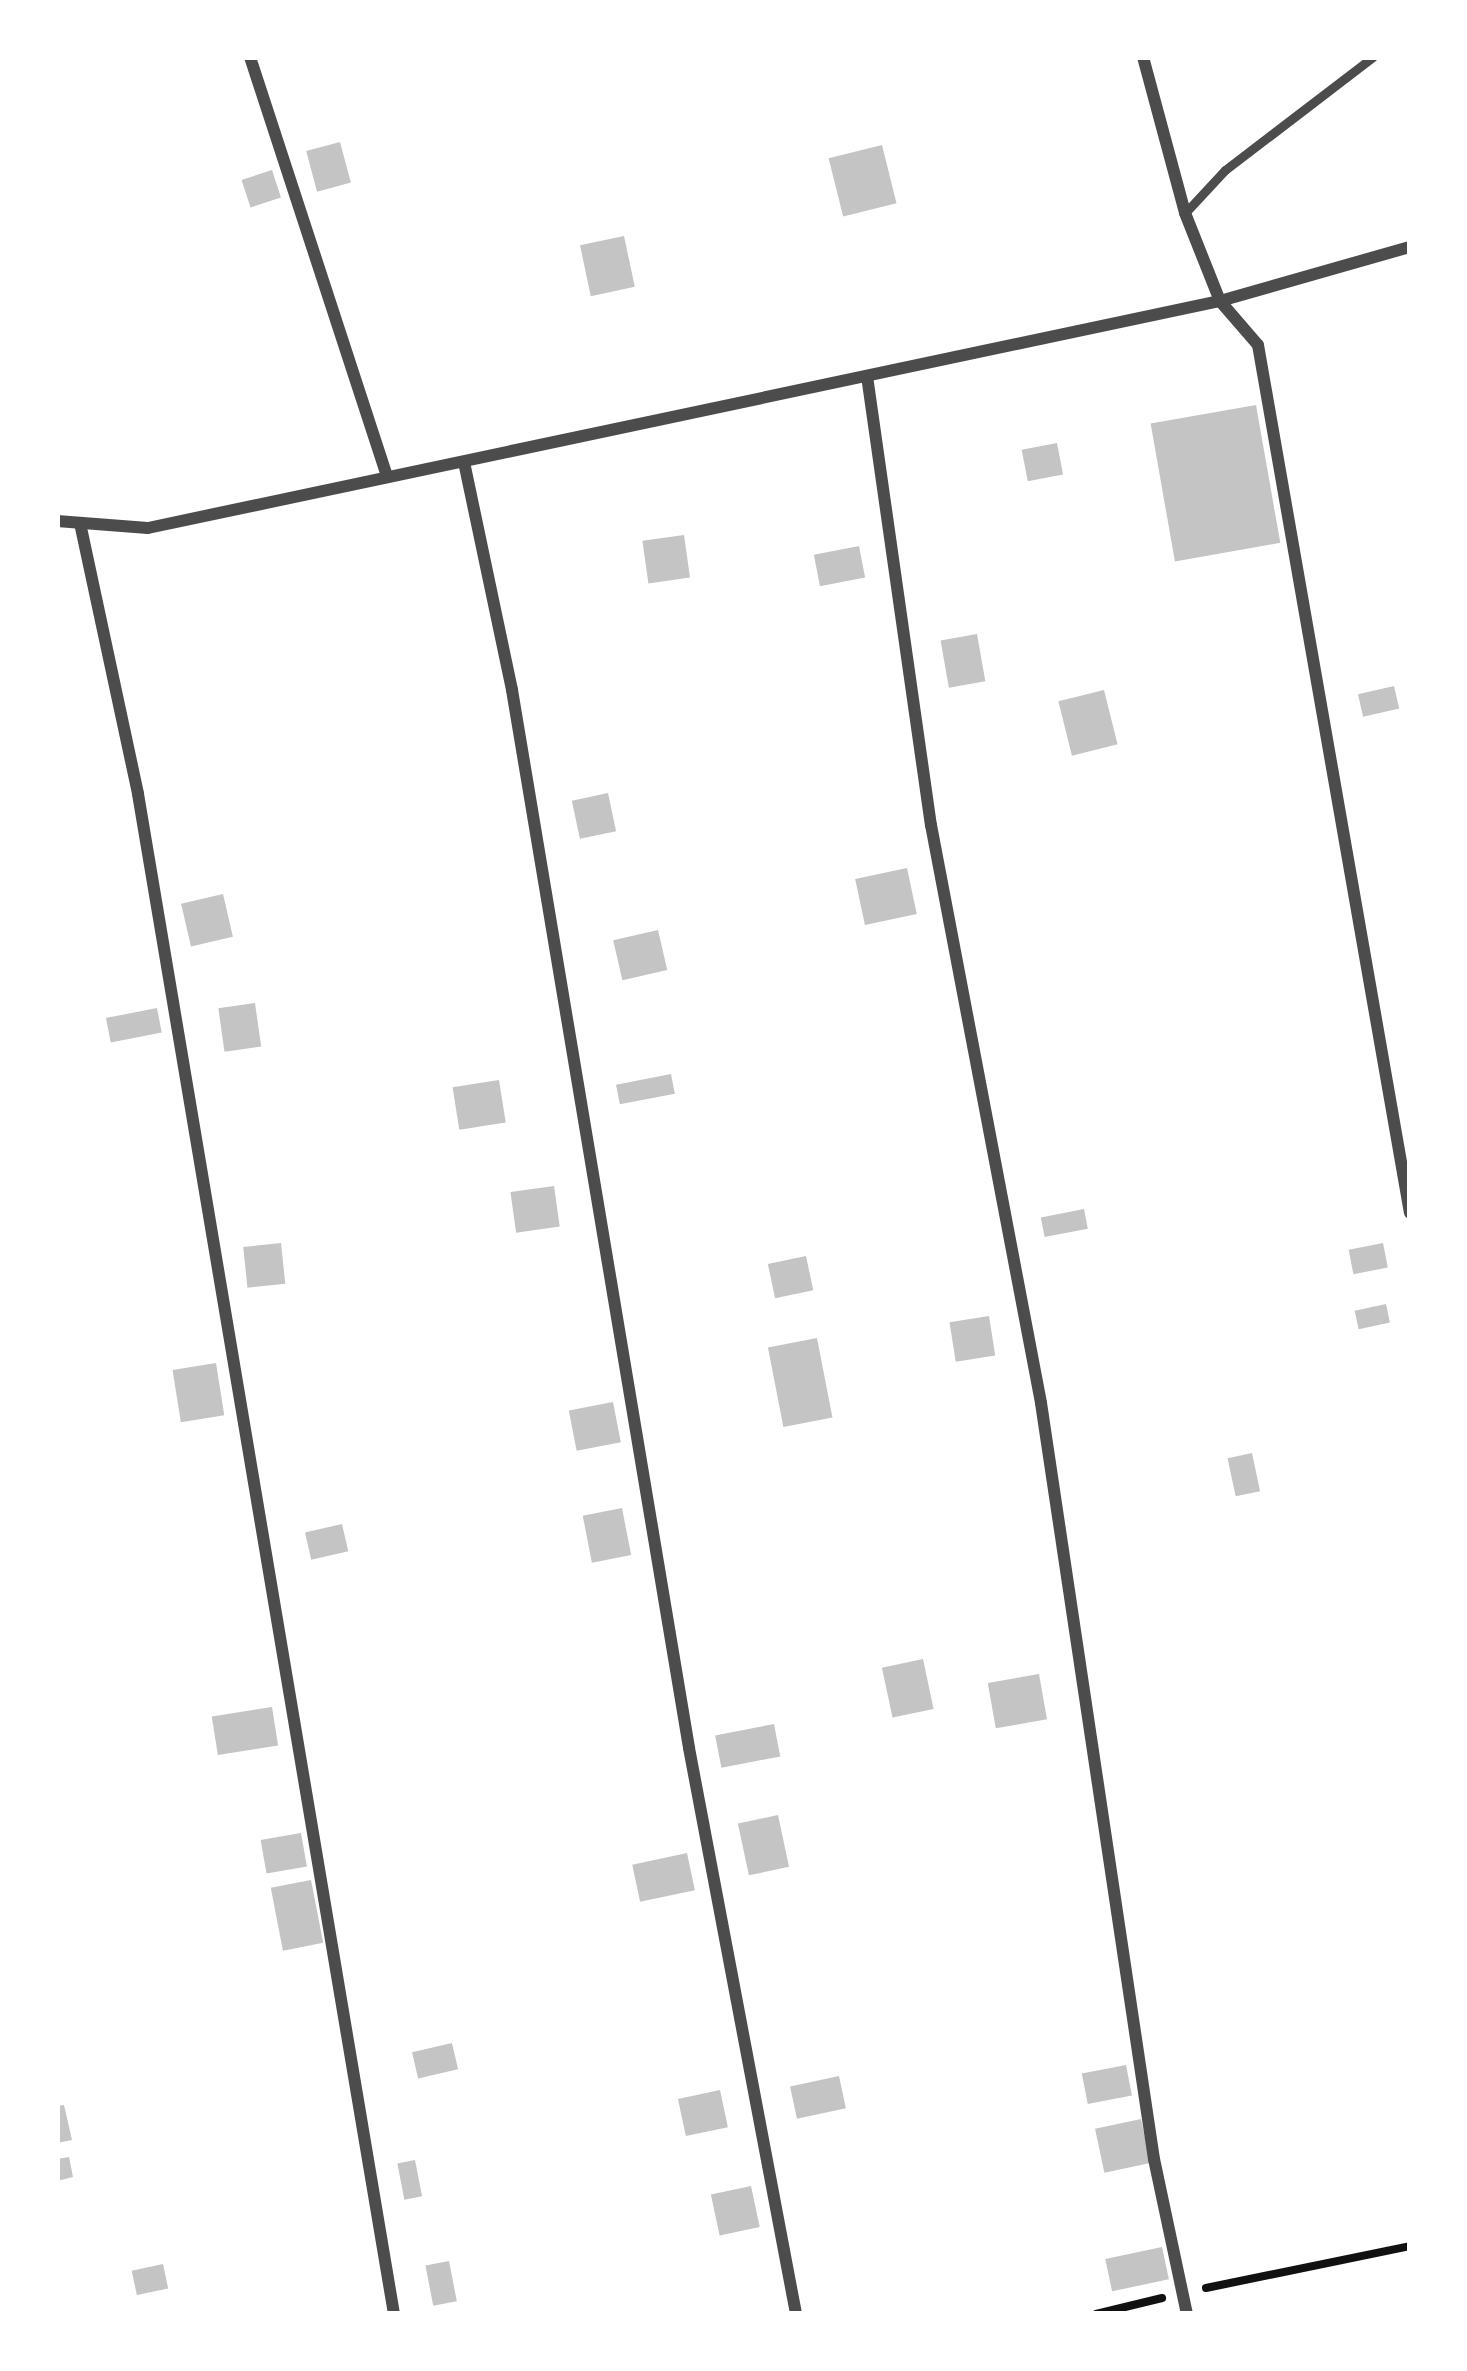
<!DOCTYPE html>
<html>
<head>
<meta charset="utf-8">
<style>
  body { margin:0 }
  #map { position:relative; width:1467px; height:2371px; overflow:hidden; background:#fff; font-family:Mulish,sans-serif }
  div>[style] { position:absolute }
  .building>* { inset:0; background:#c4c4c4; transform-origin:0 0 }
  .path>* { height:8px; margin:-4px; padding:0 4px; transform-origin:4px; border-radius:4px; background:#111 }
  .service>* { height:9px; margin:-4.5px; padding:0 4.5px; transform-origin:4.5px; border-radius:4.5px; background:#4c4c4c }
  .minor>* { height:12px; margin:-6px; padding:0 6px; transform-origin:6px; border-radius:6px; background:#4c4c4c }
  span { translate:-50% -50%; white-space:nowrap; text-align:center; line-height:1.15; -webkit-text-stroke:12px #fff; paint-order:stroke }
  .frame { position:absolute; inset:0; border:60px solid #fff; pointer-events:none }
</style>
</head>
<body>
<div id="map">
  <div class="building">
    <div style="left:340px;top:142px;width:42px;height:35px;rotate:75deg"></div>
    <div style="left:882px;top:145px;width:60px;height:55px;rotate:76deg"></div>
    <div style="left:272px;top:170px;width:29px;height:32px;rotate:72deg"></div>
    <div style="left:624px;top:236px;width:52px;height:45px;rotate:78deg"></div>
    <div style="left:1256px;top:405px;width:140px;height:107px;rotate:80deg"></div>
    <div style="left:1057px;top:443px;width:32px;height:36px;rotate:79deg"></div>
    <div style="left:684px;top:535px;width:43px;height:42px;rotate:82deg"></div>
    <div style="left:859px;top:546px;width:32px;height:46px;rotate:79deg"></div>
    <div style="left:977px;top:634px;width:48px;height:37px;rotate:80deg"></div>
    <div style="left:1394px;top:686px;width:23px;height:37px;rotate:77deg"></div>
    <div style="left:1104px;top:690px;width:56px;height:47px;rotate:76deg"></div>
    <div style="left:608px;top:793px;width:39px;height:37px;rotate:78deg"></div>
    <div style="left:907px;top:868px;width:47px;height:53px;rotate:78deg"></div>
    <div style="left:223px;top:894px;width:44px;height:43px;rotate:77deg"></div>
    <div style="left:658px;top:930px;width:41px;height:46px;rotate:77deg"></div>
    <div style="left:255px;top:1003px;width:44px;height:37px;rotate:82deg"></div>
    <div style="left:157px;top:1008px;width:25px;height:52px;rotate:79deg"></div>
    <div style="left:671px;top:1074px;width:20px;height:56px;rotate:79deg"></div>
    <div style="left:499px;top:1080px;width:43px;height:47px;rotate:81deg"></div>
    <div style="left:554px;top:1186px;width:41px;height:44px;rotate:82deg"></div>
    <div style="left:1084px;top:1209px;width:20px;height:44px;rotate:79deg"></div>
    <div style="left:281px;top:1243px;width:41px;height:38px;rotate:84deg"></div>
    <div style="left:1383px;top:1243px;width:25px;height:35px;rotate:79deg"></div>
    <div style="left:806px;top:1256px;width:35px;height:39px;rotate:78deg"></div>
    <div style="left:1386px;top:1304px;width:19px;height:32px;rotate:78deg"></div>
    <div style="left:989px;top:1316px;width:40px;height:40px;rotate:81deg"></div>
    <div style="left:817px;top:1338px;width:81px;height:50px;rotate:79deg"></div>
    <div style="left:216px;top:1363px;width:53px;height:44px;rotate:81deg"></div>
    <div style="left:613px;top:1402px;width:41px;height:45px;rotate:79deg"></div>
    <div style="left:1252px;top:1453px;width:39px;height:25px;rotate:78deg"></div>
    <div style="left:622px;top:1508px;width:48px;height:40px;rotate:79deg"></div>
    <div style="left:342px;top:1524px;width:28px;height:38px;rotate:77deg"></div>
    <div style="left:923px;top:1659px;width:51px;height:42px;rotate:78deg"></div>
    <div style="left:1039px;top:1674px;width:46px;height:52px;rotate:80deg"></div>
    <div style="left:272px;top:1707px;width:39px;height:61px;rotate:81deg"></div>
    <div style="left:774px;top:1724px;width:33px;height:60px;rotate:79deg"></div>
    <div style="left:778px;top:1815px;width:53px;height:41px;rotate:78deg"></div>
    <div style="left:301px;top:1833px;width:34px;height:41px;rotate:80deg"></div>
    <div style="left:687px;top:1853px;width:38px;height:56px;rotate:78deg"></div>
    <div style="left:311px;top:1880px;width:64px;height:41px;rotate:79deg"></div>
    <div style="left:452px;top:2043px;width:27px;height:41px;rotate:77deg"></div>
    <div style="left:1126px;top:2065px;width:31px;height:45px;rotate:79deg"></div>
    <div style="left:839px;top:2076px;width:33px;height:50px;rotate:78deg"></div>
    <div style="left:720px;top:2090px;width:38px;height:43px;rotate:78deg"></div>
    <div style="clip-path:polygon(64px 2105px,72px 2140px,57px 2143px,57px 2106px)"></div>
    <div style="left:1141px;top:2119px;width:45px;height:47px;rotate:78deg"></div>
    <div style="clip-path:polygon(69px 2157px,73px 2177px,57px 2181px,57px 2159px)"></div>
    <div style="left:415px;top:2160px;width:37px;height:18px;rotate:79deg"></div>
    <div style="left:751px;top:2186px;width:42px;height:41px;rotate:78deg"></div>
    <div style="left:1162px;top:2247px;width:33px;height:58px;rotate:78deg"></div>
    <div style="left:449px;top:2261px;width:41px;height:24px;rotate:79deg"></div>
    <div style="left:163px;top:2264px;width:25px;height:32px;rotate:78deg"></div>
  </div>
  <div class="path">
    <div style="left:1206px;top:2288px;width:208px;rotate:-11.6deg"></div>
    <div style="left:1096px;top:2314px;width:68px;rotate:-13.6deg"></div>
  </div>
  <div class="service">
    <div style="left:1185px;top:213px;width:59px;rotate:-47.1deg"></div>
    <div style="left:1225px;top:170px;width:186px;rotate:-37.4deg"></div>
  </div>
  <div class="minor">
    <div style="left:250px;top:57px;width:442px;rotate:71.9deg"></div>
    <div style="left:1143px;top:57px;width:162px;rotate:74.9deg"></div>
    <div style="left:1185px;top:213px;width:95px;rotate:68.3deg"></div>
    <div style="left:1220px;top:301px;width:58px;rotate:49.2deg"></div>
    <div style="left:1258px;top:345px;width:881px;rotate:80.07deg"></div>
    <div style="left:867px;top:376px;width:454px;rotate:81.9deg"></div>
    <div style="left:931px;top:825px;width:588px;rotate:79.22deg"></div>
    <div style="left:1041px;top:1403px;width:764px;rotate:81.5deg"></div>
    <div style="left:1154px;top:2159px;width:158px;rotate:78deg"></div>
    <div style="left:464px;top:462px;width:233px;rotate:78.1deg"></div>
    <div style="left:512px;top:690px;width:1073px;rotate:80.5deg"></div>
    <div style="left:689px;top:1748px;width:576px;rotate:79.29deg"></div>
    <div style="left:57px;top:521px;width:91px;rotate:4.4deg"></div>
    <div style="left:148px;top:528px;width:1096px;rotate:-11.96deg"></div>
    <div style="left:1220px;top:301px;width:198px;rotate:-15.9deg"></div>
    <div style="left:80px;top:523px;width:277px;rotate:77.9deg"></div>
    <div style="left:138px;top:794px;width:1541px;rotate:80.44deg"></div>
  </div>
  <div class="frame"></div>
</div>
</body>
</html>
